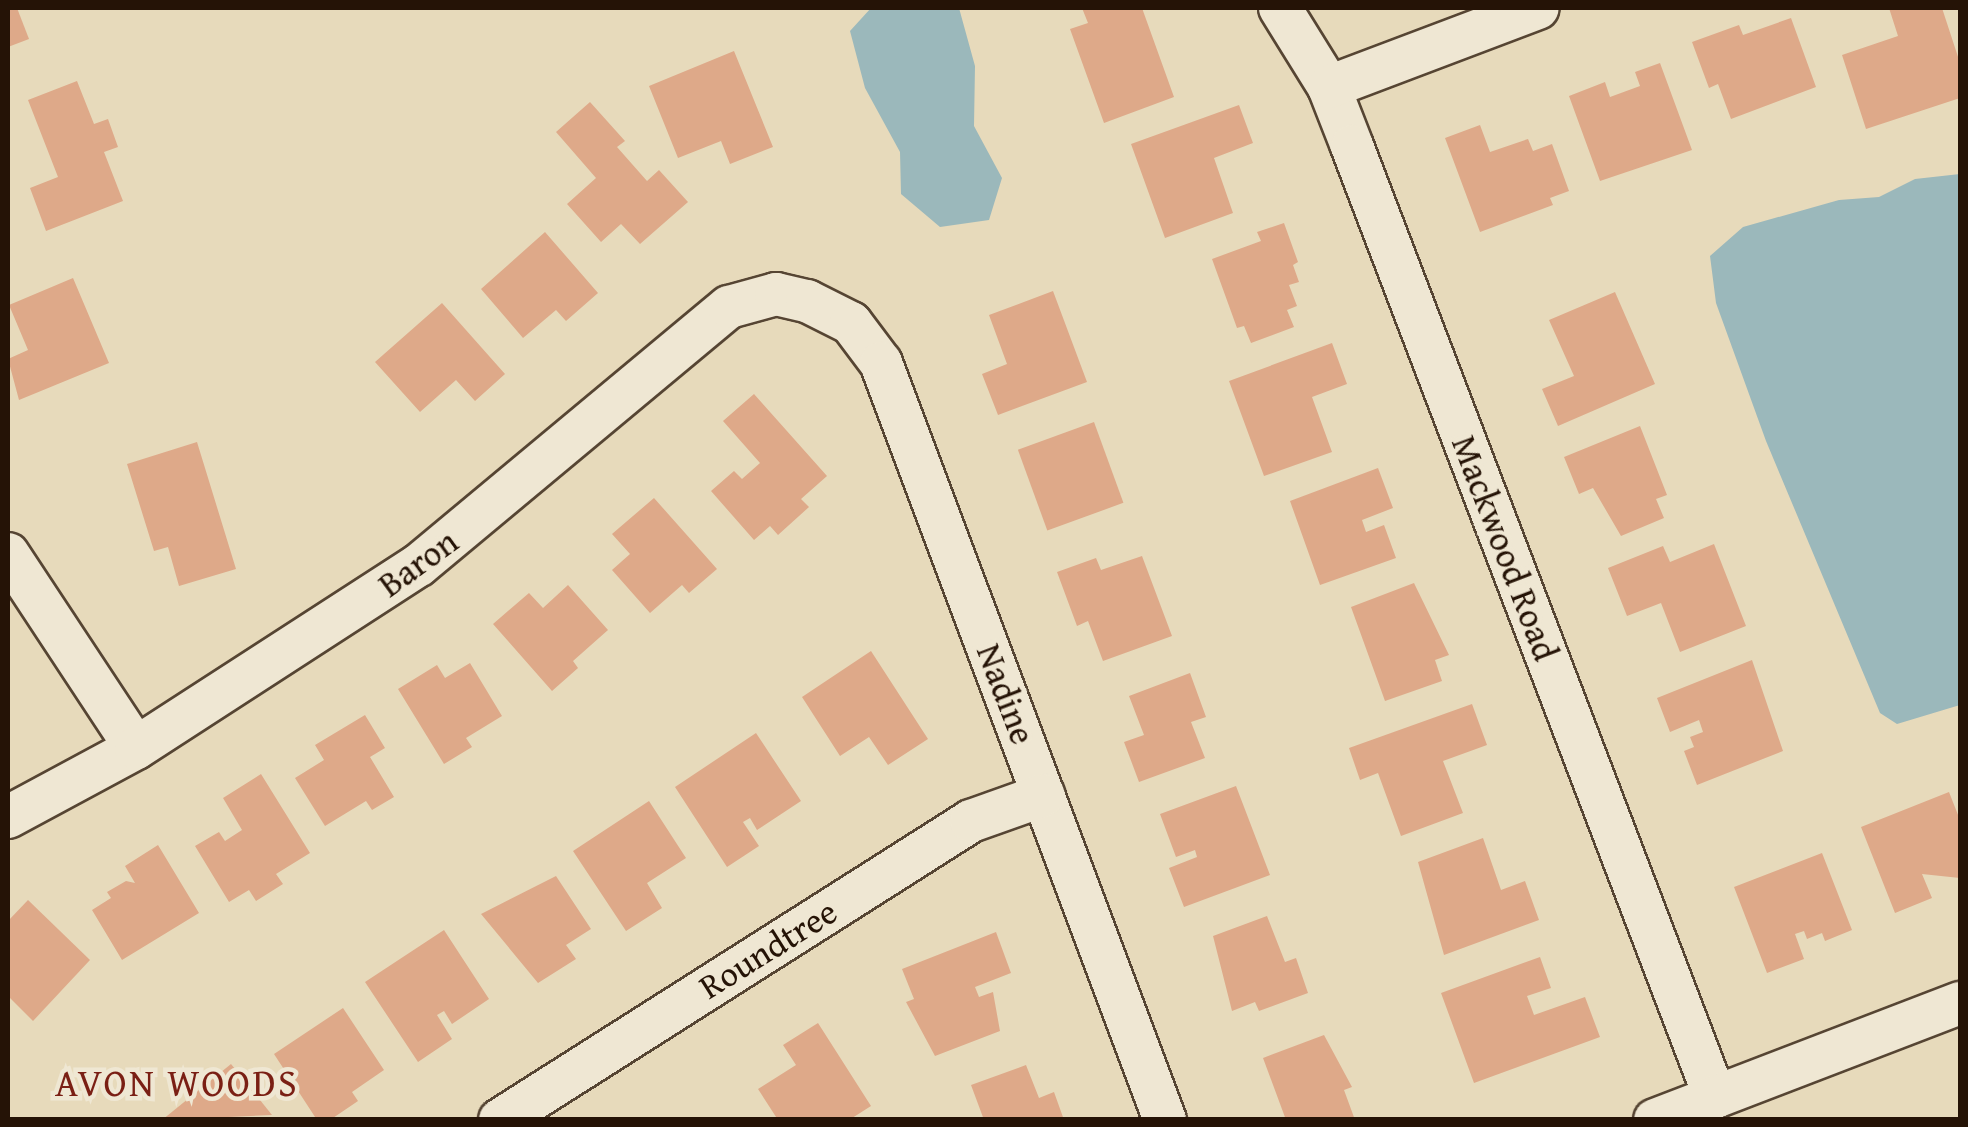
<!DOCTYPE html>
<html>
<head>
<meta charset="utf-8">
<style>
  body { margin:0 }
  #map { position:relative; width:1968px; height:1127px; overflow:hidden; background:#e7dabb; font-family:"Gentium Book Plus",serif }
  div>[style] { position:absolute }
  .water>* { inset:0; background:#9bb8bb }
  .building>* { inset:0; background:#dea989; transform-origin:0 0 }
  .roads { filter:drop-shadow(2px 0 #564533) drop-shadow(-2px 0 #564533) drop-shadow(0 2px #564533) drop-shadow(0 -2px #564533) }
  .minor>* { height:42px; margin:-21px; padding:0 21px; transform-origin:21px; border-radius:21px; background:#efe7d3 }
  span { translate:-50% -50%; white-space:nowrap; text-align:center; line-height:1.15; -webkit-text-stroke:9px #efe7d3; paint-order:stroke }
  .street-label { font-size:35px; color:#251306 }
  .neighbourhood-label { font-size:38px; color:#7a1f14; letter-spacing:2.5px }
  .frame { position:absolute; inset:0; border:10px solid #251306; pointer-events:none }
</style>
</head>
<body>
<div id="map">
  <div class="water">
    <div style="clip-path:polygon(871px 8px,959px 8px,975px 66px,974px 126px,1002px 178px,989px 220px,940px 227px,901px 194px,900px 152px,865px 88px,850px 31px)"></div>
    <div style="clip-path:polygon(1960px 174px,1960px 705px,1897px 724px,1880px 713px,1766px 441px,1716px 303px,1710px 256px,1743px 227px,1839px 200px,1879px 197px,1915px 179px)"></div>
  </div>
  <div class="building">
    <div style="clip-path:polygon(8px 8px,17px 8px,29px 39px,8px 47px)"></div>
    <div style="clip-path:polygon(1082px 8px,1142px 8px,1174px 97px,1104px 123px,1070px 29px,1088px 23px)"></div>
    <div style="clip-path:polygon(1889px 8px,1942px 8px,1960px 63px,1960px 98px,1866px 129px,1842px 55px,1898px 36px)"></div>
    <div style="clip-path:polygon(1791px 18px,1816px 87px,1731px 119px,1718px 84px,1709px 88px,1692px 42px,1739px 25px,1743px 35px)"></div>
    <div style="clip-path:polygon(734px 51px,773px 147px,730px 164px,721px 141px,678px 158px,649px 86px)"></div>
    <div style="clip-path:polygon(1660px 63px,1692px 150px,1600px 181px,1569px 96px,1605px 82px,1610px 97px,1640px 86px,1635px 72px)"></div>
    <div style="clip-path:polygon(77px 81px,94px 124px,108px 119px,118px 147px,104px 152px,123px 201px,46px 231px,30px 188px,58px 177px,28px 100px)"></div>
    <div style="clip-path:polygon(590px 102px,625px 141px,617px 147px,647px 181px,659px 170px,688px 202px,640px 244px,621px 224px,601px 242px,567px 204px,596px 178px,556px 132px)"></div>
    <div style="clip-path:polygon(1239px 105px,1253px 143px,1214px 158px,1233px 213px,1165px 238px,1131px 144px)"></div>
    <div style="clip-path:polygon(1480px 125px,1490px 152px,1528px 139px,1533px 151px,1552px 144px,1569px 191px,1550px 198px,1553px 205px,1480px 232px,1445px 138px)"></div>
    <div style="clip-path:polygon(1284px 223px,1298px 262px,1293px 265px,1299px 282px,1289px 285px,1297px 306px,1287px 310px,1294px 327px,1251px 343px,1244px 326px,1237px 328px,1212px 259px,1261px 241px,1257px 232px)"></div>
    <div style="clip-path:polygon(545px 232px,598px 293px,566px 321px,556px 310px,523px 338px,481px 289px)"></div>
    <div style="clip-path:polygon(73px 278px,109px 363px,19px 400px,8px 359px,28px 350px,9px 305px)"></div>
    <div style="clip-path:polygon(1053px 291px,1087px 382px,998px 415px,982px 374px,1007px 364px,989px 315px)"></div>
    <div style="clip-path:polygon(1615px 292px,1655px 384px,1558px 426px,1542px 389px,1574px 376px,1549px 320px)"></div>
    <div style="clip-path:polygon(442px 303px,505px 374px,475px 401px,456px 380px,420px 412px,375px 362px)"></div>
    <div style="clip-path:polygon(1332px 343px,1347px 384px,1312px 397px,1332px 452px,1264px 476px,1229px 381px)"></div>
    <div style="clip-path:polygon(754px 394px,827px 476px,801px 499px,809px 507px,778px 535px,770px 526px,754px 540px,711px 491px,734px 471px,742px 479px,760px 463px,723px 421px)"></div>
    <div style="left:1094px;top:422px;width:86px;height:81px;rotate:70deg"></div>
    <div style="clip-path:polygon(1640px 426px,1667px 495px,1656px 499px,1664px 518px,1621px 536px,1593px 488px,1579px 494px,1564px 457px)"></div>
    <div style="clip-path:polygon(197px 442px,236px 569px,179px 586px,168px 547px,154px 551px,127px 464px)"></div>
    <div style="clip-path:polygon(1378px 468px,1393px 508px,1362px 520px,1366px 532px,1384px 525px,1396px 558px,1320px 585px,1290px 501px)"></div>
    <div style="clip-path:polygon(654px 498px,717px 569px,689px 593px,682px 585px,650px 613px,612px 570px,630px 554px,612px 534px)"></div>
    <div style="clip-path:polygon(1714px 544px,1746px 626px,1680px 652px,1661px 603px,1627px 616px,1608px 568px,1663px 546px,1670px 562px)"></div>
    <div style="clip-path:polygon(1142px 556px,1172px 636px,1103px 661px,1088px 621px,1077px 626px,1057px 572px,1096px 558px,1101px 570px)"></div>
    <div style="clip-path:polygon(1414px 583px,1449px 655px,1435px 660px,1442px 681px,1385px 701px,1351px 607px)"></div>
    <div style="clip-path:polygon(568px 585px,608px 630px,573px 661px,578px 668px,552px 691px,493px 624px,529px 593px,543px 608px)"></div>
    <div style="clip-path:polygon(871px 651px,928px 739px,888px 765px,869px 737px,840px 756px,802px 697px)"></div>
    <div style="clip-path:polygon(1752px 660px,1783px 751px,1697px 785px,1684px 751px,1694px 747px,1690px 737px,1703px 732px,1699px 720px,1670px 732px,1657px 698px)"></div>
    <div style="clip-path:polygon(470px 663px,502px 716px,466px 738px,472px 747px,444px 764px,398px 689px,437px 665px,445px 678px)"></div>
    <div style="clip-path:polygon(1190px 673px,1206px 717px,1191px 722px,1205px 758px,1139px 782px,1124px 742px,1144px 735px,1129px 696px)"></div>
    <div style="clip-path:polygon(1472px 704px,1487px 745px,1443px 761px,1463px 813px,1401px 836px,1378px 773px,1360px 780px,1349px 748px)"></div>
    <div style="clip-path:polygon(365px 715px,385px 748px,370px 757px,394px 797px,372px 810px,366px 801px,325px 826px,295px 778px,324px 760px,315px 745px)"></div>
    <div style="clip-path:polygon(756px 733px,801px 801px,757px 830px,750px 818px,743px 822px,759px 846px,727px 867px,675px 787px)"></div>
    <div style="clip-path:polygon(261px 774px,310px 853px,276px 874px,283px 884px,256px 901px,249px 890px,229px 902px,195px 846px,219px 832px,225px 841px,242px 830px,223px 798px)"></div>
    <div style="clip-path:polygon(1236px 786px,1270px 875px,1184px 907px,1169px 868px,1197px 857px,1195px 850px,1176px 857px,1160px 814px)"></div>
    <div style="clip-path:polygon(1949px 792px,1960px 820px,1960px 878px,1922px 874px,1932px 898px,1895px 913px,1861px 827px)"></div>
    <div style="clip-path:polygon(649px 801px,686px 858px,647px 883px,662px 908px,626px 931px,573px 851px)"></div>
    <div style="clip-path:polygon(1483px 838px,1501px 890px,1525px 881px,1539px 920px,1444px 955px,1418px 862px)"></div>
    <div style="clip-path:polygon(158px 845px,199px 913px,122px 960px,92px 910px,111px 898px,107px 892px,126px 881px,135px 883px,125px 866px)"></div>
    <div style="clip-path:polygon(1822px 853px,1852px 930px,1825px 941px,1822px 933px,1807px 939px,1804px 931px,1795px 934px,1804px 959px,1767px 973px,1734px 887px)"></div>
    <div style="clip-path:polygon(556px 876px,591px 929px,566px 945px,576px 959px,538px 983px,481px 914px)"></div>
    <div style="clip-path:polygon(28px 900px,90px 960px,33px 1021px,8px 996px,8px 921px)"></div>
    <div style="clip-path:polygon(1267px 916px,1285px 962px,1296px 958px,1308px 993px,1259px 1011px,1255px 1002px,1232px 1011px,1213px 936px)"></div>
    <div style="clip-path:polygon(444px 930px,489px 999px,452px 1024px,444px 1011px,437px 1015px,452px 1039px,418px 1062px,365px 982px)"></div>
    <div style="clip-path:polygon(996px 932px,1011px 973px,975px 987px,979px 997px,993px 992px,1000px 1031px,935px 1056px,906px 1002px,914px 999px,902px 969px)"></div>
    <div style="clip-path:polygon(1540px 957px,1551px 988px,1527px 996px,1534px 1015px,1585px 997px,1600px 1037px,1474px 1083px,1441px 993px)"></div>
    <div style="clip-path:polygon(343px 1008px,384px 1070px,352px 1092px,358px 1101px,330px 1120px,317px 1120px,274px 1054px)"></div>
    <div style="clip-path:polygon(818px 1023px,871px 1106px,849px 1120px,778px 1120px,758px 1089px,796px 1065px,783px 1045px)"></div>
    <div style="clip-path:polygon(1324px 1035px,1352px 1087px,1344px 1090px,1355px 1120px,1286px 1120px,1263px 1058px)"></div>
    <div style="clip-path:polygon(231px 1064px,272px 1115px,162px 1120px)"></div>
    <div style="clip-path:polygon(1026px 1065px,1039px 1098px,1054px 1092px,1064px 1120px,984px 1120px,971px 1085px)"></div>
  </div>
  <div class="roads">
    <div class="minor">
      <div style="left:1280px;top:8px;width:93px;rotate:58.2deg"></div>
      <div style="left:1329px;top:87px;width:63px;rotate:68.7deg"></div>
      <div style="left:1352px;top:146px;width:1018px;rotate:69.11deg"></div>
      <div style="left:1329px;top:87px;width:223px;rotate:-20.7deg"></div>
      <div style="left:8px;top:554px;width:232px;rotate:56.6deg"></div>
      <div style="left:8px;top:817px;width:145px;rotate:-28.3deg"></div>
      <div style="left:136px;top:748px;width:337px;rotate:-32.9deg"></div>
      <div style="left:419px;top:565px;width:403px;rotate:-39.8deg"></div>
      <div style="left:729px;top:307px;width:49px;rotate:-15.5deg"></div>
      <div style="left:776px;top:294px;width:32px;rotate:13deg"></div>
      <div style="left:807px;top:301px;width:49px;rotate:26.6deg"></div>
      <div style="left:851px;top:323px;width:50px;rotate:53.1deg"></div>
      <div style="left:881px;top:363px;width:809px;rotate:69.44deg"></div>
      <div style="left:500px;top:1120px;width:558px;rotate:-32.41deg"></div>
      <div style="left:971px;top:821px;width:77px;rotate:-19.6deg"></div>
      <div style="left:1655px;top:1120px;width:327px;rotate:-21deg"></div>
    </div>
  </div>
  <div class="street-label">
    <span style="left:1505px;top:548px;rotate:69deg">Mackwood Road</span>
    <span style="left:418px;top:563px;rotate:-36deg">Baron</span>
    <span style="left:1006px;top:694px;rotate:69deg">Nadine</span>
    <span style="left:768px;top:949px;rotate:-32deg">Roundtree</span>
  </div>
  <div class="neighbourhood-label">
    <span style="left:177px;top:1083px">AVON WOODS</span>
  </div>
  <div class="frame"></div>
</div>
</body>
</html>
